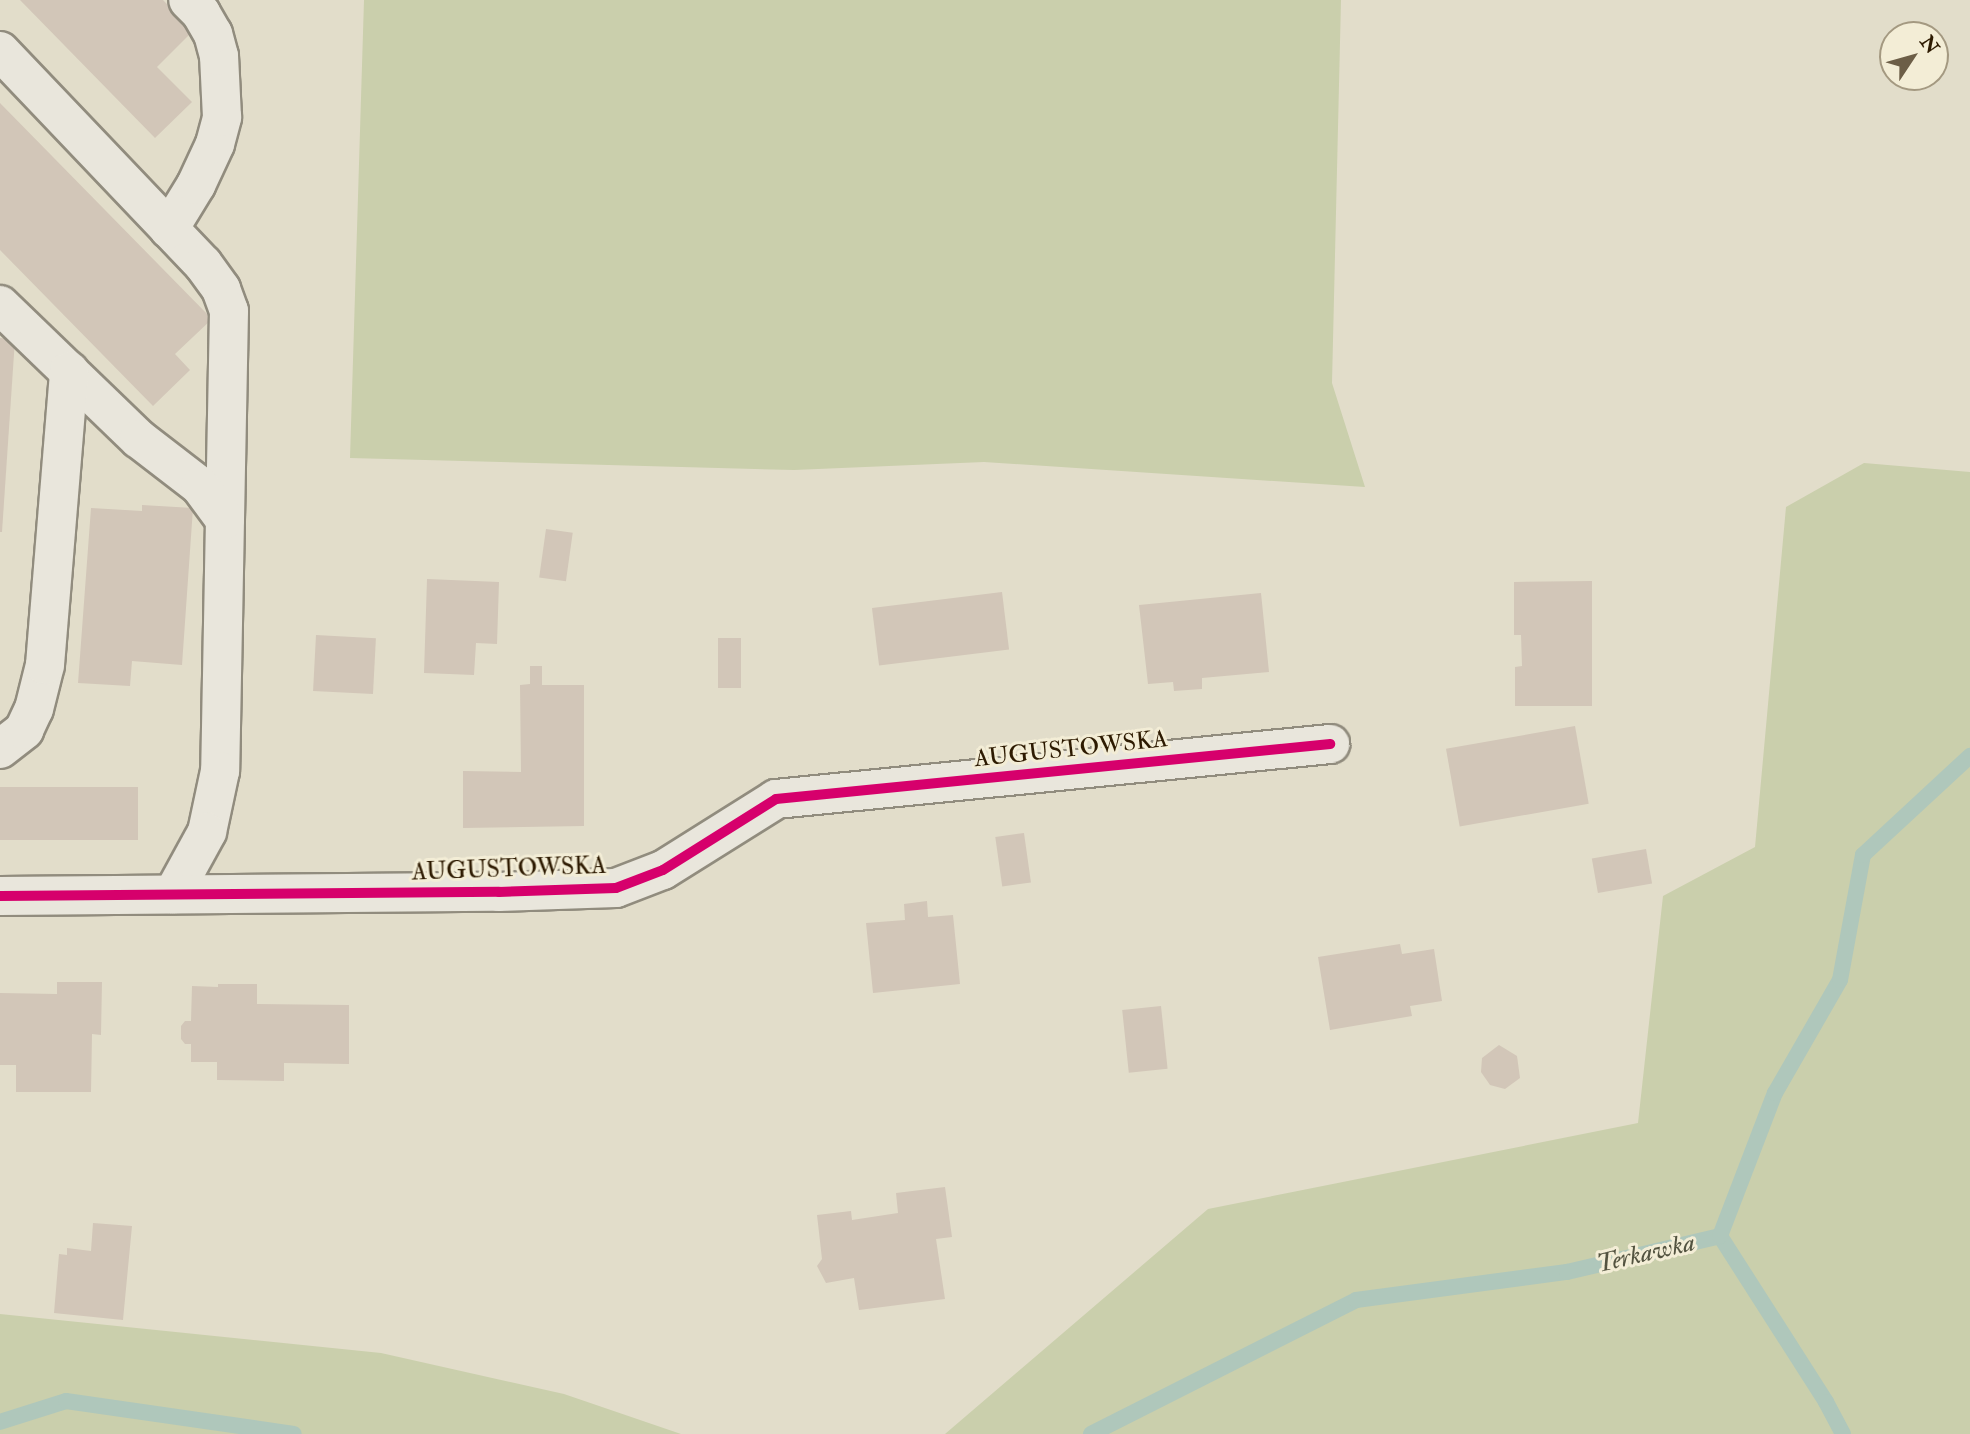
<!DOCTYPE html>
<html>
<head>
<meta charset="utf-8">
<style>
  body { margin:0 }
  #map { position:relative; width:1970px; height:1434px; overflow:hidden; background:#e2ddca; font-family:"IM FELL Double Pica",serif }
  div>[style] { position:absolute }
  .green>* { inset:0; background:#cacfac }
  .stream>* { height:16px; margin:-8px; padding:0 8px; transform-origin:8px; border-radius:8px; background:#afc7bb }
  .building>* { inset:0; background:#d2c6b8; transform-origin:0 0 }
  .roads { filter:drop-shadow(2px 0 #918c7e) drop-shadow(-2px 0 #918c7e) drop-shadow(0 2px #918c7e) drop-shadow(0 -2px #918c7e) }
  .minor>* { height:38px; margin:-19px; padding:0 19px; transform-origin:19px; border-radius:19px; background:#e9e6dc }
  .cycleway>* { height:10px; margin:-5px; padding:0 5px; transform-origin:5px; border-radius:5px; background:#d6006c }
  span { translate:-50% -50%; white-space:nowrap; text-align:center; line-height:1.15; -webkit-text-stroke:6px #f3edd6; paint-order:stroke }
  .street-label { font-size:24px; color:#2d1a01 }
  .water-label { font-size:26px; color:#535340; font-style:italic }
  .north { position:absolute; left:1879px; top:21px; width:70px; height:70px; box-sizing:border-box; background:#f3edd6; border:2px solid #a49981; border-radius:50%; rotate:54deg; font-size:19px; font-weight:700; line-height:28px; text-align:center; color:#2d1a01 }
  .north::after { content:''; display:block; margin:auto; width:24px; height:32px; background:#6c5e47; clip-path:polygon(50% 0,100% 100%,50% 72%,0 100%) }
</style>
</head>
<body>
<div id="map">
  <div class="green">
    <div style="clip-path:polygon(364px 0,1341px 0,1332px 383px,1365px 487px,984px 462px,794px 470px,350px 458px)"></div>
    <div style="clip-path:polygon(1864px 463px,1970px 472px,1970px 1434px,945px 1434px,1208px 1209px,1638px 1123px,1663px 896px,1755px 847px,1786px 507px)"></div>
    <div style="clip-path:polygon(0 1314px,381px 1353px,564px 1394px,681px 1434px,0 1434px)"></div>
  </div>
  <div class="stream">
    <div style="left:1720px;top:1236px;width:197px;rotate:57.4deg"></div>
    <div style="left:1826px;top:1402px;width:36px;rotate:62deg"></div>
    <div style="left:0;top:1422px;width:69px;rotate:-17.7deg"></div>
    <div style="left:66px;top:1401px;width:230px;rotate:8.2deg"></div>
    <div style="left:1091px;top:1434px;width:297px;rotate:-26.8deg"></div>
    <div style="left:1356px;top:1300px;width:213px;rotate:-7.6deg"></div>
    <div style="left:1567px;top:1272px;width:157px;rotate:-13.2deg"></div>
    <div style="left:1720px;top:1236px;width:153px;rotate:-69deg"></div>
    <div style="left:1775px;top:1093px;width:130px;rotate:-60.1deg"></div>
    <div style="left:1840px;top:980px;width:127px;rotate:-79.6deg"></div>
    <div style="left:1863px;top:855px;width:146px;rotate:-42.8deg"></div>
  </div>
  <div class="building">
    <div style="clip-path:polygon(20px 0,163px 0,193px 31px,157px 67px,192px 102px,155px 138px)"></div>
    <div style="clip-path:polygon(0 103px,212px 319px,175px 354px,190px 370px,153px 406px,0 250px)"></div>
    <div style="clip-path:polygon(0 338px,15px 339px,2px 532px,0 532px)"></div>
    <div style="clip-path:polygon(142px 505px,193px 508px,182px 665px,132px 661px,130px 686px,78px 683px,91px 508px,142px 511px)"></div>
    <div style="left:546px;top:529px;width:27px;height:49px;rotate:8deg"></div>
    <div style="clip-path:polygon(427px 579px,499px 582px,497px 644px,476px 643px,474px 675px,424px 673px)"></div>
    <div style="clip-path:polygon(1592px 581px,1592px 706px,1515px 706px,1515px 667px,1522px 666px,1521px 635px,1514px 635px,1514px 582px)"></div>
    <div style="left:1002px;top:592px;width:58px;height:131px;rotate:83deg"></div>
    <div style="clip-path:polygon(1261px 593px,1269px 672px,1202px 678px,1202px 689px,1174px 691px,1173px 682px,1148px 684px,1139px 605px)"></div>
    <div style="left:316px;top:635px;width:60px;height:56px;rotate:3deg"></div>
    <div style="left:718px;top:638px;width:23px;height:50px"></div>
    <div style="clip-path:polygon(530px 666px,542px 666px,542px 685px,584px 685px,584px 826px,463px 828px,463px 771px,521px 772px,520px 685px,530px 684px)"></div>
    <div style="left:1575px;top:726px;width:79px;height:131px;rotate:80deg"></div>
    <div style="left:0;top:787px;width:138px;height:53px"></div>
    <div style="left:1024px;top:833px;width:50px;height:29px;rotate:82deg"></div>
    <div style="left:1646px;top:849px;width:35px;height:55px;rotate:80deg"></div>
    <div style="clip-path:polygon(927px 901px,928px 917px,953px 915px,960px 984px,873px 993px,866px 923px,905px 920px,904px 904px)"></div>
    <div style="clip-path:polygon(1400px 944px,1402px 954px,1434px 949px,1442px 1001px,1410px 1006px,1412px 1016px,1330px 1030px,1318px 957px)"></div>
    <div style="clip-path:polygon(57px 982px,102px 982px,101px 1035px,92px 1034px,91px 1092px,16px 1092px,16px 1065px,0 1065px,0 993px,57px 994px)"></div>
    <div style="clip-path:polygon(218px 984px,257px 984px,257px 1004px,349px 1005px,349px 1064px,284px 1063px,284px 1081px,217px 1080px,217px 1062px,191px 1062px,191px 1044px,185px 1044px,181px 1039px,181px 1026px,185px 1021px,191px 1021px,192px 986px,218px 987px)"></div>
    <div style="left:1161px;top:1006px;width:63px;height:39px;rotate:84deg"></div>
    <div style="clip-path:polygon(1499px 1045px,1517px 1056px,1520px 1078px,1505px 1089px,1490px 1085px,1481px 1072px,1482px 1058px)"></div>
    <div style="clip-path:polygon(945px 1187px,952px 1237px,936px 1239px,945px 1299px,859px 1310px,854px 1278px,826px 1283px,817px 1266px,822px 1259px,817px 1215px,851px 1211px,852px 1220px,898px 1213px,896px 1193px)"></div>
    <div style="clip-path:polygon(93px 1223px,132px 1226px,123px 1320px,54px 1313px,59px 1254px,67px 1255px,67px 1248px,91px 1251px)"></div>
  </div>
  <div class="roads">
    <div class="minor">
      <div style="left:0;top:51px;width:294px;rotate:46.4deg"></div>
      <div style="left:203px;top:264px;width:31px;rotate:54deg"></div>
      <div style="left:221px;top:289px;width:23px;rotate:70deg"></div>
      <div style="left:229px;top:311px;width:460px;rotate:91.1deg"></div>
      <div style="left:220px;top:771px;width:62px;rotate:102deg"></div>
      <div style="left:207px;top:832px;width:71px;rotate:118.7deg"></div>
      <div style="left:169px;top:229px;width:52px;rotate:-58.5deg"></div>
      <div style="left:196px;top:185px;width:45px;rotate:-65.1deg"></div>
      <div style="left:215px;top:144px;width:28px;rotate:-75deg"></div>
      <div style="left:222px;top:117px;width:61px;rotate:-92.8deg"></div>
      <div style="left:219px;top:56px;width:23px;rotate:-105deg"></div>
      <div style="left:213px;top:34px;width:24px;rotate:-120deg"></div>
      <div style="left:201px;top:13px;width:18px;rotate:-135deg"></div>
      <div style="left:0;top:305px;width:193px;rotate:44deg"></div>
      <div style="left:139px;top:439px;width:77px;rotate:37.6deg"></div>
      <div style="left:200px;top:486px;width:42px;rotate:53.7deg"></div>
      <div style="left:0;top:749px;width:31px;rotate:-38deg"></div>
      <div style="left:24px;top:730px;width:23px;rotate:-65deg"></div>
      <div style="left:34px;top:709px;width:45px;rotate:-76deg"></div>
      <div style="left:45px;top:665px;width:295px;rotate:-85.3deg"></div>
      <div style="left:0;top:896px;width:499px;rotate:-0.5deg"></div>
      <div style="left:499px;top:892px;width:117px;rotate:-2deg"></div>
      <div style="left:616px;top:888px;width:50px;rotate:-21deg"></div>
      <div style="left:663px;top:870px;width:133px;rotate:-32.1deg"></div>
      <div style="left:776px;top:799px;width:557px;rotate:-5.67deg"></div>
    </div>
  </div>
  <div class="cycleway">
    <div style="left:0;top:896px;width:499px;rotate:-0.5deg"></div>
    <div style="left:499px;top:892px;width:117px;rotate:-2deg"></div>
    <div style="left:616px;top:888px;width:50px;rotate:-21deg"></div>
    <div style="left:663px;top:870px;width:133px;rotate:-32.1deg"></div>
    <div style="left:776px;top:799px;width:557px;rotate:-5.67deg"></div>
  </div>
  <div class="street-label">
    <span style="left:1071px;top:749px;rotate:-6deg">AUGUSTOWSKA</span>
    <span style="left:509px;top:869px;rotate:-2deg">AUGUSTOWSKA</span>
  </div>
  <div class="water-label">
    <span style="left:1646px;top:1254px;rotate:-13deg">Terkawka</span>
  </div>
  <div class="north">N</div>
</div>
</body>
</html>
